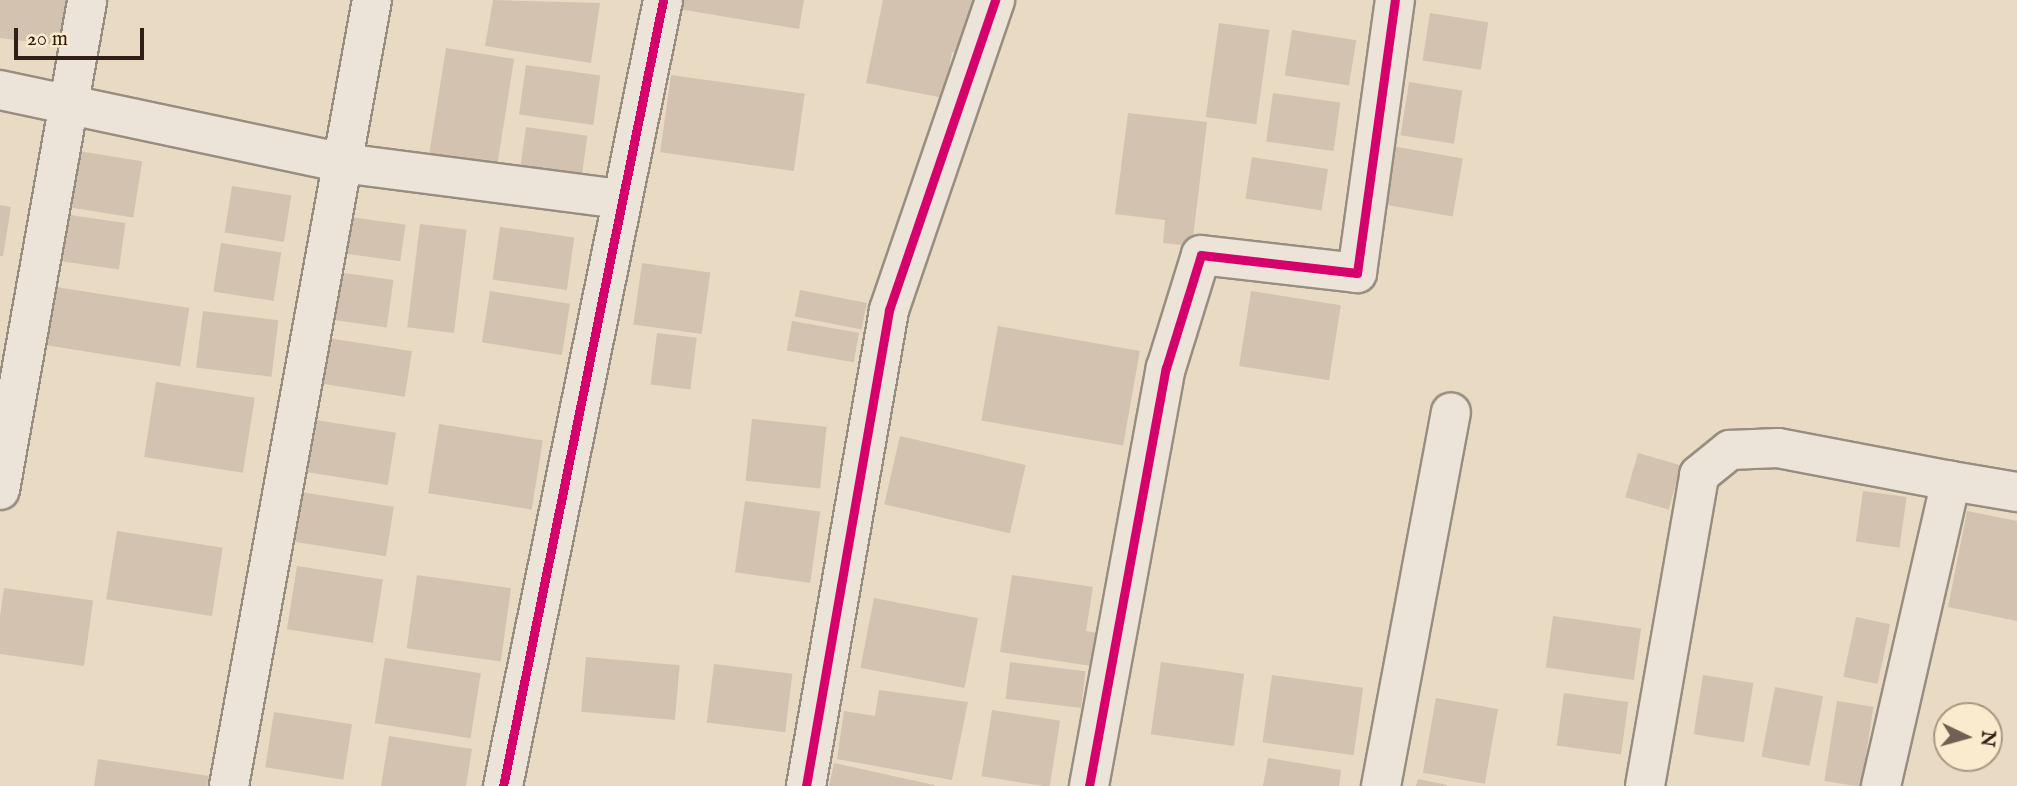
<!DOCTYPE html>
<html>
<head>
<meta charset="utf-8">
<style>
  body { margin:0 }
  #map { position:relative; width:2017px; height:786px; overflow:hidden; background:#e9dac3; font-family:"IM FELL English",serif }
  div>[style] { position:absolute }
  .building>* { inset:0; background:#d3c2af; transform-origin:0 0 }
  .roads { filter:drop-shadow(2px 0 #988e80) drop-shadow(-2px 0 #988e80) drop-shadow(0 2px #988e80) drop-shadow(0 -2px #988e80) }
  .minor>* { height:38px; margin:-19px; padding:0 19px; transform-origin:19px; border-radius:19px; background:#ece4d8 }
  .cycleway>* { height:9px; margin:-4.5px; padding:0 4.5px; transform-origin:4.5px; border-radius:4.5px; background:#d6006c }
  span { translate:-50% -50%; white-space:nowrap; text-align:center; line-height:1.15; -webkit-text-stroke:5px #faeace; paint-order:stroke }
  .north { position:absolute; left:1933px; top:702px; width:70px; height:70px; box-sizing:border-box; background:#faeace; border:2px solid #a99885; border-radius:50%; rotate:95deg; font-size:19px; font-weight:700; line-height:28px; text-align:center; color:#301e17 }
  .north::after { content:''; display:block; margin:auto; width:24px; height:32px; background:#716053; clip-path:polygon(50% 0,100% 100%,50% 72%,0 100%) }
  .scale { position:absolute; left:14px; top:28px; width:130px; height:32px; box-sizing:border-box; border:4px solid #301e17; border-top:0; padding-left:9px; font-size:21px; line-height:24px; white-space:nowrap; color:#301e17; -webkit-text-stroke:5px #faeace; paint-order:stroke }
</style>
</head>
<body>
<div id="map">
  <div class="building">
    <div style="clip-path:polygon(0 0,70px 0,64px 46px,0 38px)"></div>
    <div style="clip-path:polygon(493px 0,600px 3px,591px 63px,485px 46px)"></div>
    <div style="clip-path:polygon(680px 0,804px 0,799px 29px,679px 9px)"></div>
    <div style="clip-path:polygon(883px 0,975px 0,964px 55px,952px 52px,944px 98px,866px 83px)"></div>
    <div style="left:1430px;top:13px;width:59px;height:48px;rotate:9deg"></div>
    <div style="left:1219px;top:23px;width:51px;height:95px;rotate:8deg"></div>
    <div style="left:1292px;top:30px;width:65px;height:46px;rotate:9deg"></div>
    <div style="left:446px;top:48px;width:69px;height:110px;rotate:9deg"></div>
    <div style="left:526px;top:65px;width:75px;height:50px;rotate:8deg"></div>
    <div style="left:671px;top:75px;width:135px;height:78px;rotate:8deg"></div>
    <div style="left:1409px;top:82px;width:54px;height:54px;rotate:9deg"></div>
    <div style="left:1273px;top:93px;width:68px;height:49px;rotate:8deg"></div>
    <div style="clip-path:polygon(1128px 113px,1207px 122px,1192px 246px,1163px 243px,1165px 220px,1115px 214px)"></div>
    <div style="left:526px;top:127px;width:62px;height:45px;rotate:8deg"></div>
    <div style="left:1392px;top:146px;width:72px;height:59px;rotate:10deg"></div>
    <div style="left:78px;top:151px;width:65px;height:57px;rotate:9deg"></div>
    <div style="left:1252px;top:157px;width:77px;height:42px;rotate:9deg"></div>
    <div style="left:232px;top:186px;width:60px;height:47px;rotate:9deg"></div>
    <div style="clip-path:polygon(0 205px,11px 207px,3px 256px,0 256px)"></div>
    <div style="left:69px;top:215px;width:57px;height:47px;rotate:8deg"></div>
    <div style="left:351px;top:217px;width:55px;height:37px;rotate:8deg"></div>
    <div style="left:420px;top:224px;width:47px;height:104px;rotate:7deg"></div>
    <div style="left:500px;top:227px;width:75px;height:53px;rotate:8deg"></div>
    <div style="left:221px;top:243px;width:61px;height:49px;rotate:9deg"></div>
    <div style="left:642px;top:263px;width:69px;height:62px;rotate:8deg"></div>
    <div style="left:337px;top:272px;width:57px;height:48px;rotate:8deg"></div>
    <div style="left:56px;top:287px;width:135px;height:59px;rotate:9deg"></div>
    <div style="left:800px;top:290px;width:68px;height:27px;rotate:11deg"></div>
    <div style="left:490px;top:291px;width:81px;height:52px;rotate:9deg"></div>
    <div style="left:1251px;top:291px;width:91px;height:76px;rotate:9deg"></div>
    <div style="left:203px;top:311px;width:76px;height:57px;rotate:7deg"></div>
    <div style="left:792px;top:321px;width:68px;height:30px;rotate:10deg"></div>
    <div style="left:998px;top:326px;width:144px;height:96px;rotate:10deg"></div>
    <div style="left:657px;top:333px;width:40px;height:52px;rotate:7deg"></div>
    <div style="left:328px;top:338px;width:85px;height:46px;rotate:9deg"></div>
    <div style="left:156px;top:382px;width:100px;height:76px;rotate:9deg"></div>
    <div style="left:752px;top:419px;width:75px;height:62px;rotate:6deg"></div>
    <div style="left:316px;top:420px;width:81px;height:53px;rotate:9deg"></div>
    <div style="left:439px;top:424px;width:105px;height:70px;rotate:9deg"></div>
    <div style="left:900px;top:436px;width:129px;height:70px;rotate:13deg"></div>
    <div style="left:1638px;top:453px;width:45px;height:46px;rotate:16deg"></div>
    <div style="left:294px;top:491px;width:101px;height:50px;rotate:9deg"></div>
    <div style="left:1863px;top:491px;width:44px;height:51px;rotate:8deg"></div>
    <div style="left:745px;top:501px;width:76px;height:72px;rotate:8deg"></div>
    <div style="clip-path:polygon(1967px 511px,2017px 521px,2017px 621px,1948px 607px)"></div>
    <div style="left:117px;top:531px;width:107px;height:69px;rotate:9deg"></div>
    <div style="left:297px;top:566px;width:87px;height:64px;rotate:9deg"></div>
    <div style="left:417px;top:575px;width:95px;height:74px;rotate:8deg"></div>
    <div style="clip-path:polygon(1012px 575px,1093px 587px,1086px 631px,1109px 635px,1104px 668px,1000px 652px)"></div>
    <div style="left:4px;top:588px;width:90px;height:66px;rotate:8deg"></div>
    <div style="left:874px;top:598px;width:106px;height:71px;rotate:11deg"></div>
    <div style="left:1553px;top:616px;width:89px;height:52px;rotate:8deg"></div>
    <div style="left:1856px;top:617px;width:35px;height:61px;rotate:12deg"></div>
    <div style="left:586px;top:657px;width:94px;height:55px;rotate:5deg"></div>
    <div style="left:385px;top:658px;width:97px;height:66px;rotate:9deg"></div>
    <div style="left:1010px;top:662px;width:76px;height:37px;rotate:7deg"></div>
    <div style="left:1161px;top:662px;width:84px;height:73px;rotate:8deg"></div>
    <div style="left:714px;top:664px;width:79px;height:59px;rotate:7deg"></div>
    <div style="left:1272px;top:675px;width:92px;height:68px;rotate:8deg"></div>
    <div style="left:1703px;top:675px;width:51px;height:60px;rotate:9deg"></div>
    <div style="left:1775px;top:687px;width:49px;height:71px;rotate:11deg"></div>
    <div style="clip-path:polygon(879px 690px,968px 702px,952px 780px,837px 759px,844px 711px,875px 716px)"></div>
    <div style="left:1564px;top:693px;width:65px;height:53px;rotate:8deg"></div>
    <div style="left:1436px;top:698px;width:63px;height:76px;rotate:10deg"></div>
    <div style="left:1837px;top:701px;width:37px;height:81px;rotate:9deg"></div>
    <div style="left:992px;top:710px;width:69px;height:67px;rotate:9deg"></div>
    <div style="left:274px;top:712px;width:79px;height:56px;rotate:9deg"></div>
    <div style="clip-path:polygon(389px 736px,472px 749px,466px 786px,381px 786px)"></div>
    <div style="clip-path:polygon(1268px 758px,1341px 770px,1339px 786px,1263px 786px)"></div>
    <div style="clip-path:polygon(98px 759px,209px 776px,207px 786px,94px 786px)"></div>
    <div style="clip-path:polygon(834px 763px,934px 785px,934px 786px,829px 786px)"></div>
    <div style="clip-path:polygon(1418px 779px,1447px 785px,1447px 786px,1416px 786px)"></div>
  </div>
  <div class="roads">
    <div class="minor">
      <div style="left:0;top:90px;width:351px;rotate:12deg"></div>
      <div style="left:343px;top:163px;width:278px;rotate:7.4deg"></div>
      <div style="left:0;top:490px;width:498px;rotate:-79.9deg"></div>
      <div style="left:229px;top:786px;width:799px;rotate:-79.69deg"></div>
      <div style="left:503px;top:786px;width:802px;rotate:-78.49deg"></div>
      <div style="left:806px;top:786px;width:483px;rotate:-80.1deg"></div>
      <div style="left:889px;top:310px;width:328px;rotate:-71.1deg"></div>
      <div style="left:1089px;top:786px;width:425px;rotate:-79.6deg"></div>
      <div style="left:1166px;top:368px;width:118px;rotate:-72.8deg"></div>
      <div style="left:1201px;top:255px;width:157px;rotate:6.6deg"></div>
      <div style="left:1357px;top:273px;width:276px;rotate:-82.1deg"></div>
      <div style="left:1381px;top:786px;width:380px;rotate:-79.4deg"></div>
      <div style="left:1645px;top:786px;width:316px;rotate:-80.1deg"></div>
      <div style="left:1699px;top:475px;width:40px;rotate:-39deg"></div>
      <div style="left:1730px;top:450px;width:48px;rotate:-2.4deg"></div>
      <div style="left:1778px;top:448px;width:176px;rotate:10.8deg"></div>
      <div style="left:1881px;top:786px;width:313px;rotate:-77.1deg"></div>
      <div style="left:1951px;top:481px;width:67px;rotate:9.5deg"></div>
    </div>
  </div>
  <div class="cycleway">
    <div style="left:503px;top:786px;width:802px;rotate:-78.49deg"></div>
    <div style="left:806px;top:786px;width:483px;rotate:-80.1deg"></div>
    <div style="left:889px;top:310px;width:328px;rotate:-71.1deg"></div>
    <div style="left:1089px;top:786px;width:425px;rotate:-79.6deg"></div>
    <div style="left:1166px;top:368px;width:118px;rotate:-72.8deg"></div>
    <div style="left:1201px;top:255px;width:157px;rotate:6.6deg"></div>
    <div style="left:1357px;top:273px;width:276px;rotate:-82.1deg"></div>
  </div>
  <div class="north">N</div>
  <div class="scale">20 m</div>
</div>
</body>
</html>
